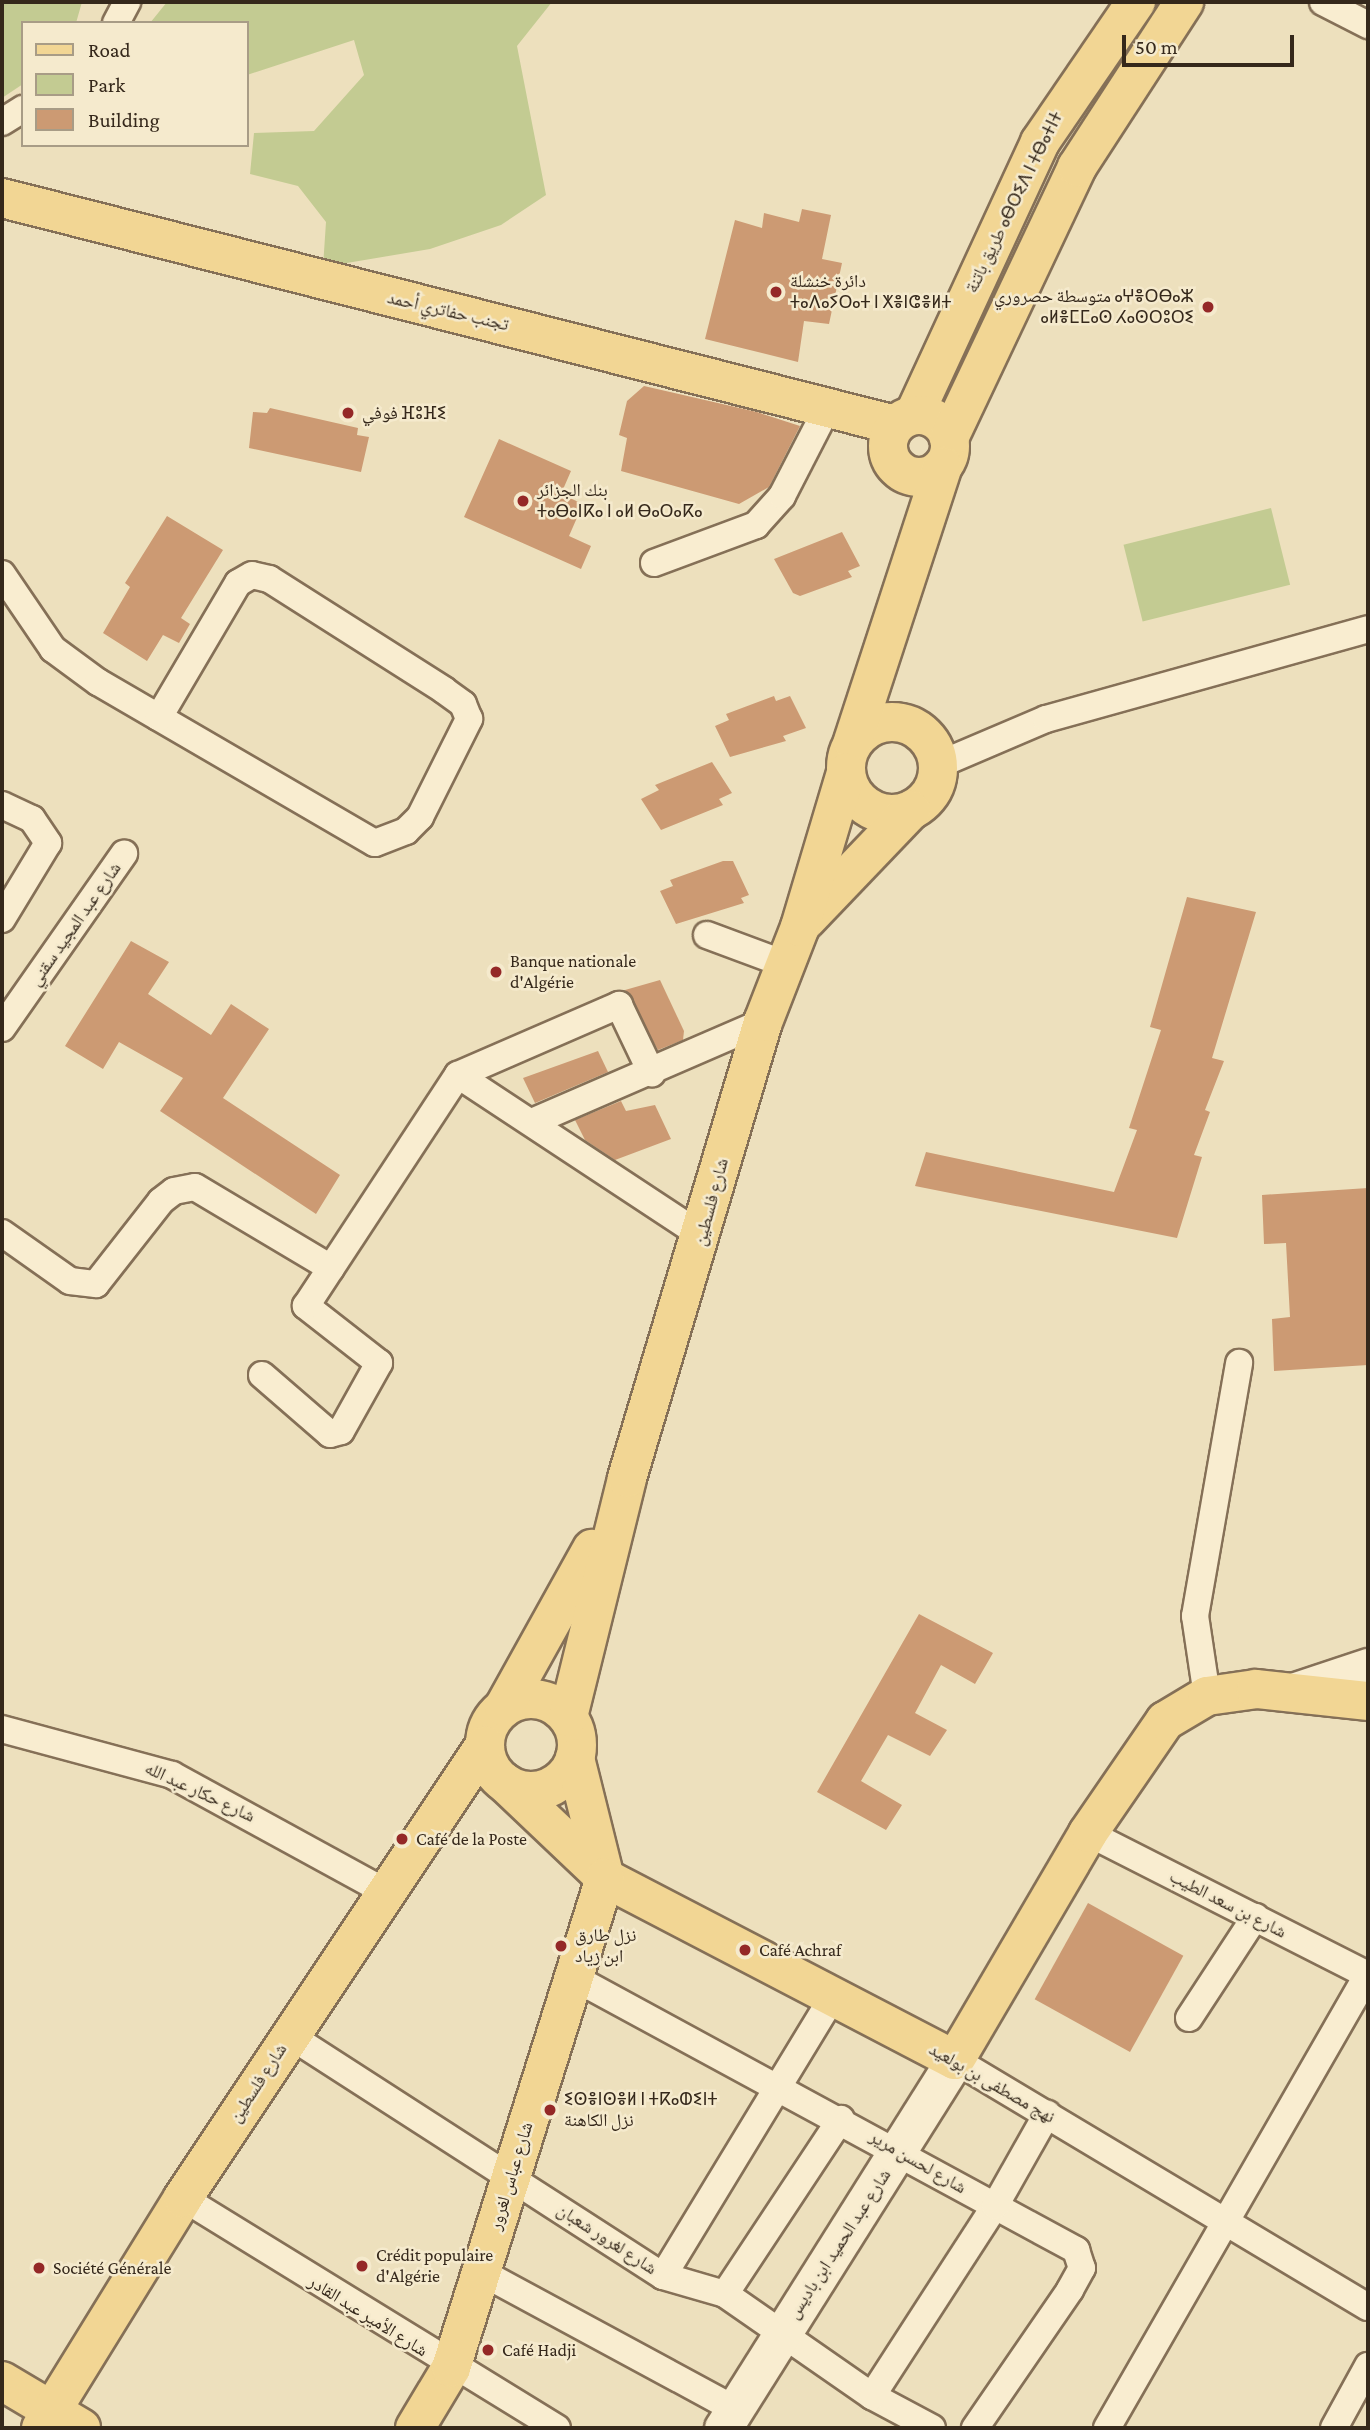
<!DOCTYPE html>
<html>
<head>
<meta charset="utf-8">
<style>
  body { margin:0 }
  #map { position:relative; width:1370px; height:2430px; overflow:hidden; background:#ede0bd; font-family:"Crimson Pro","Noto Naskh Arabic","Noto Sans Tifinagh",serif }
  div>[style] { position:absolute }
  .green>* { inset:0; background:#c3cb92; transform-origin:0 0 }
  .building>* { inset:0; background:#cc9a73; transform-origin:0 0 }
  .roads { filter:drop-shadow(2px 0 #857057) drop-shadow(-2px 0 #857057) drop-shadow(0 2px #857057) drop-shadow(0 -2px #857057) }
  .minor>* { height:26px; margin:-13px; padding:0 13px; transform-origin:13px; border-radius:13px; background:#f9edd0 }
  .tertiary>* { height:32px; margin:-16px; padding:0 16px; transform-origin:16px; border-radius:16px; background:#f9edd0 }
  .secondary>* { height:37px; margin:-18.5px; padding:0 18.5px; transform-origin:18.5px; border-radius:18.5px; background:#f9edd0 }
  .primary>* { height:38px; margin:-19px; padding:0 19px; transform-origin:19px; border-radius:19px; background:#f2d694 }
  .primary>.ring { margin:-19px; padding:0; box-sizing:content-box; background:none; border:38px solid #f2d694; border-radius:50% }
  .dots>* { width:19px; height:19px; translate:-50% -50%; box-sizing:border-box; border:4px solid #f5eacd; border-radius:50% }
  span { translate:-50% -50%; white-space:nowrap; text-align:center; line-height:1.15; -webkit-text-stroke:5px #f5eacd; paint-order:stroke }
  .street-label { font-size:18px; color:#35281b }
  .poi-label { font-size:18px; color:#35281b }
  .left { translate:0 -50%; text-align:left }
  .right { translate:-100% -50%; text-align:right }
  .frame { position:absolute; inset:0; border:4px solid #35281b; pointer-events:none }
  .legend { position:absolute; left:21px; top:21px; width:228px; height:126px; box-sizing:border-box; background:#f5eacd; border:2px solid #a89c86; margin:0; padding:9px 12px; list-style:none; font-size:21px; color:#35281b }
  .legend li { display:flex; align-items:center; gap:14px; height:35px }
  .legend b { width:35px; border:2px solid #a89c86 }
  .scale { position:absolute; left:1122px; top:35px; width:172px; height:32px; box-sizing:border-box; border:4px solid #35281b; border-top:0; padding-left:9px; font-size:21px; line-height:24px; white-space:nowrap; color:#35281b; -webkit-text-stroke:5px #f5eacd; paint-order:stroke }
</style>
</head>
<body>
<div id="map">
  <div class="green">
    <div style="clip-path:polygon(2px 2px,82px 2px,76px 23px,23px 23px,23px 84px,2px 98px)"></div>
    <div style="clip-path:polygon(167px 2px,552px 2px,517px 46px,546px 195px,501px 225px,430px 249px,323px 267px,326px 222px,298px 186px,250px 174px,254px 133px,314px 131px,364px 75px,354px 40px,247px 75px,247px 23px,150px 23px)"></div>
    <div style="left:1271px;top:508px;width:79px;height:152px;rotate:76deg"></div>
  </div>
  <div class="building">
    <div style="clip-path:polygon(802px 209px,831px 215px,822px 259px,842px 263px,829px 324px,804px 321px,798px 362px,705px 339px,735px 220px,762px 228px,764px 213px,799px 222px)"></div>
    <div style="clip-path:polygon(644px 386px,757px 412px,800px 426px,769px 487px,739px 504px,621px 471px,627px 438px,619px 435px,627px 401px)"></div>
    <div style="clip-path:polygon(270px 408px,358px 428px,357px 435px,369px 437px,361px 472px,249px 448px,253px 412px,267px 413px)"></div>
    <div style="clip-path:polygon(499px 439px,571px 471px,561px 494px,583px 504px,569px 536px,591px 546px,581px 569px,464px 517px)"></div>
    <div style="clip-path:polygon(167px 516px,223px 550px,181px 618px,190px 624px,179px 643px,163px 635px,147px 661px,103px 633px,130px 587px,125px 583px)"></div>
    <div style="clip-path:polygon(842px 532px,860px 566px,848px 571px,852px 577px,800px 596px,793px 593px,774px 559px)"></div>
    <div style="clip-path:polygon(774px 696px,776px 701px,790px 696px,806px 728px,783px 736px,786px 741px,730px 757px,715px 726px,729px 720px,726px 714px)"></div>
    <div style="clip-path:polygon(712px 762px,732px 793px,719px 799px,723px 805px,661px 830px,641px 799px,659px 790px,655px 785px)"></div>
    <div style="clip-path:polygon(723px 861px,733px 861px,749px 895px,741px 898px,744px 903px,676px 924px,660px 891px,673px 886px,670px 880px)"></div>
    <div style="clip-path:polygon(1187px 897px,1256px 912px,1212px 1058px,1224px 1061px,1205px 1110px,1210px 1112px,1194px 1155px,1202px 1157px,1177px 1238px,915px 1186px,926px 1152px,1114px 1192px,1137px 1130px,1129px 1128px,1161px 1030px,1150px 1027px)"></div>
    <div style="clip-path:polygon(131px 941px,169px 962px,148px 994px,211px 1035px,231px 1004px,269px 1029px,223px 1098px,340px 1175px,316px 1214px,160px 1111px,183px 1078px,119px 1042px,103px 1069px,65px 1046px)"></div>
    <div style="clip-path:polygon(660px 980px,684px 1031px,683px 1040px,658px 1050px,625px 990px)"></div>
    <div style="clip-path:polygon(598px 1051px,608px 1072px,535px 1103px,523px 1078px)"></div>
    <div style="clip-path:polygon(621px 1101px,626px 1111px,655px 1105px,671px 1139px,615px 1160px,585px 1140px,575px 1120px)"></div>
    <div style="clip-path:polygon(1368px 1188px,1368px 1365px,1274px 1371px,1272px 1319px,1290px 1317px,1286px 1243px,1264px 1244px,1262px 1195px)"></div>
    <div style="clip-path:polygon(919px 1614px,993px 1653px,975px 1684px,941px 1665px,915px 1713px,947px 1730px,930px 1756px,888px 1735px,861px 1781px,902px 1805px,886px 1830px,817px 1792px)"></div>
    <div style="left:1088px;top:1903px;width:109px;height:110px;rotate:29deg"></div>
  </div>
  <div class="roads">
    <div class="minor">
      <div style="left:1323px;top:2px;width:51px;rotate:27.1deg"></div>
      <div style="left:116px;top:23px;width:24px;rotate:-62deg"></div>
      <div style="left:2px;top:122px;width:25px;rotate:-32deg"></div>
      <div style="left:654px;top:563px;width:109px;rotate:-20.4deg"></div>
      <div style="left:756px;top:525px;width:39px;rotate:-48deg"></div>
      <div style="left:782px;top:496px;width:85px;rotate:-62.8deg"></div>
      <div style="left:2px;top:574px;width:91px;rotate:55.8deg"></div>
      <div style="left:53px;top:649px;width:56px;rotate:36.3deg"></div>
      <div style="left:98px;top:682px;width:320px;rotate:30.2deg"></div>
      <div style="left:375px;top:843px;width:33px;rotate:-21deg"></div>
      <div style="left:406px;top:831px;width:20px;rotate:-45deg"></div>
      <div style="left:420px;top:817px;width:110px;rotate:-63.4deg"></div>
      <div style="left:469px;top:719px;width:16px;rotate:-112deg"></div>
      <div style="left:463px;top:704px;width:24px;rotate:-144deg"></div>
      <div style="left:444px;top:690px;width:207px;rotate:-147.6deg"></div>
      <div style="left:269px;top:579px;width:17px;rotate:-167deg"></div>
      <div style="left:252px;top:575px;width:16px;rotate:150deg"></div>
      <div style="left:238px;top:583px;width:156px;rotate:120.5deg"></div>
      <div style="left:938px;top:765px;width:117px;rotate:-23.1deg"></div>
      <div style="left:1046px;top:719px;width:334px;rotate:-15.6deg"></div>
      <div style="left:2px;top:805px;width:33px;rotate:25deg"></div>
      <div style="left:32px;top:819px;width:29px;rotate:56deg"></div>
      <div style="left:48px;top:843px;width:89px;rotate:121.2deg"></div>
      <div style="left:707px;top:935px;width:83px;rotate:20.4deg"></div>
      <div style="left:2px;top:1028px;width:213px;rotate:-55deg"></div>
      <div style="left:458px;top:1075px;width:292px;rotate:33.4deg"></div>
      <div style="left:532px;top:1122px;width:252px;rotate:-23.4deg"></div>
      <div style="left:2px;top:1233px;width:83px;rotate:35.2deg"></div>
      <div style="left:70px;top:1281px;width:26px;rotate:7deg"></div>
      <div style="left:96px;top:1284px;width:105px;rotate:-51.9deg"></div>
      <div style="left:161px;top:1201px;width:16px;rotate:-38deg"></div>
      <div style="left:174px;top:1191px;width:21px;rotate:-11deg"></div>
      <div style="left:195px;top:1187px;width:158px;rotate:30.8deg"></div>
      <div style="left:331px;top:1268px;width:231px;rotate:-56.7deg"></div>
      <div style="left:458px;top:1075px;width:176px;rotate:-23.5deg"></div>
      <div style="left:619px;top:1005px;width:76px;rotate:64.4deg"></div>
      <div style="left:262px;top:1375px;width:90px;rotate:40.9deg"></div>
      <div style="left:330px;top:1434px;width:11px;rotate:-15deg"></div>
      <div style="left:341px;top:1431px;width:78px;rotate:-60.8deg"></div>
      <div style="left:379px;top:1363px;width:93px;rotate:-142deg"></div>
      <div style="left:306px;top:1306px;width:45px;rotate:-56.7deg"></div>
      <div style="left:1207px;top:1696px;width:81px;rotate:-98.5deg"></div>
      <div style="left:1195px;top:1616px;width:257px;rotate:-80.1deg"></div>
      <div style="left:2px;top:1729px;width:176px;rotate:15.1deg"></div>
      <div style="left:172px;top:1775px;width:242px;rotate:28.7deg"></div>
      <div style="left:1088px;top:1833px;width:314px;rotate:26.9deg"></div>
      <div style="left:571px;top:1976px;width:575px;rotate:28.48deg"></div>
      <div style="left:1076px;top:2250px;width:19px;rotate:72deg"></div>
      <div style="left:1082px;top:2268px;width:25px;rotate:119deg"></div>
      <div style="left:1070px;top:2290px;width:168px;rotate:124.5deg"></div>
      <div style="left:1189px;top:2018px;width:121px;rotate:-56.8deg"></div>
      <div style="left:289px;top:2035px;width:445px;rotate:32.8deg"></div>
      <div style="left:663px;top:2276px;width:65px;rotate:16.2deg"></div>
      <div style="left:725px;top:2294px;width:179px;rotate:34.8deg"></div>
      <div style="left:872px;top:2396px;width:68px;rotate:28.1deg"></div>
      <div style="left:955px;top:2060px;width:481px;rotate:30.9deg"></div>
      <div style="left:183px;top:2198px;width:439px;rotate:31.6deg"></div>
      <div style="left:481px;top:2272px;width:288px;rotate:28.4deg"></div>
      <div style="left:663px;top:2276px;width:328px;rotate:-58.7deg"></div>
      <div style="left:725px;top:2294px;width:210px;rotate:-56.5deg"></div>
      <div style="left:872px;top:2396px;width:226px;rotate:-57.1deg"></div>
      <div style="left:995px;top:2206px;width:106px;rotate:-60.5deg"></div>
      <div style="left:1107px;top:2428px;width:524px;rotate:-60.11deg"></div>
      <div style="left:1334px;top:2428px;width:71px;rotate:-61.3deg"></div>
    </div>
    <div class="tertiary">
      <div style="left:1293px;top:1690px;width:79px;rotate:-18.4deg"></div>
    </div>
    <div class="secondary">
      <div style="left:723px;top:2428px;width:435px;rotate:-57.8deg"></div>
    </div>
    <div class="primary">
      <div style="left:2px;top:198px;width:921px;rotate:14.26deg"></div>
      <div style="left:914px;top:415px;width:301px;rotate:-65.2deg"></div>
      <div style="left:1040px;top:142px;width:170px;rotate:-55.6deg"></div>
      <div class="ring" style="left:888px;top:415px;width:24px;height:24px"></div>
      <div style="left:949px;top:438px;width:300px;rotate:-64.7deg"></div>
      <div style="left:1077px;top:167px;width:197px;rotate:-57deg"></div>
      <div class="ring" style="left:846px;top:722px;width:54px;height:54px"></div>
      <div style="left:853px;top:741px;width:289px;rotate:-71.9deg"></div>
      <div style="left:806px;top:920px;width:152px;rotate:-46.3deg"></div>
      <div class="ring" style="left:485px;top:1699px;width:54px;height:54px"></div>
      <div style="left:504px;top:1707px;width:181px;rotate:-60.9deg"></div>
      <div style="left:568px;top:1717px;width:246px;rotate:-76.1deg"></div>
      <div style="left:627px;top:1478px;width:476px;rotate:-73.4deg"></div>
      <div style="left:763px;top:1022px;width:102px;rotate:-68.7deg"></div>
      <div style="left:800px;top:927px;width:161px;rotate:-73.4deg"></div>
      <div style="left:575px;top:1758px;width:124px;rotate:76deg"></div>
      <div style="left:504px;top:1782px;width:139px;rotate:43.5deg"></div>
      <div style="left:605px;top:1878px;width:394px;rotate:27.5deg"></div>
      <div style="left:955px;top:2060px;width:263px;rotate:-59.6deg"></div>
      <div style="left:1088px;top:1833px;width:136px;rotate:-55.5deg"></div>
      <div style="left:1165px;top:1721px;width:49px;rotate:-30.8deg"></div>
      <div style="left:1207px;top:1696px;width:49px;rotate:-8.1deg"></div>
      <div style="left:1256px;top:1689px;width:113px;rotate:6.1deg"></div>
      <div style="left:2px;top:2381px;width:92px;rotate:30.7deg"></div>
      <div style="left:41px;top:2428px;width:270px;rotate:-58.3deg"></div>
      <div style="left:183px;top:2198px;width:544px;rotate:-56.31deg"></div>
      <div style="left:415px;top:2428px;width:70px;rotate:-59deg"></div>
      <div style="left:451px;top:2368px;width:514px;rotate:-72.55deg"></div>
    </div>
  </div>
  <div class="dots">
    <div style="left:776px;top:292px;background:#942827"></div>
    <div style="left:1208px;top:307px;background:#942827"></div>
    <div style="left:348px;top:413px;background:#942827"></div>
    <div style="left:523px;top:501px;background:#942827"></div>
    <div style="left:496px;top:972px;background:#942827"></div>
    <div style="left:402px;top:1839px;background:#942827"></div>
    <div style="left:561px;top:1946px;background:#942827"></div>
    <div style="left:745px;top:1950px;background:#942827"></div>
    <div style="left:550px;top:2110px;background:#942827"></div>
    <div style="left:362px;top:2266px;background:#942827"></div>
    <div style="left:39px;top:2268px;background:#942827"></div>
    <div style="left:488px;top:2350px;background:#942827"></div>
  </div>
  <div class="street-label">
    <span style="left:1014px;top:202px;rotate:-64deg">طريق باتنة ⴰⴱⵔⵉⴷ ⵏ ⵜⴱⴰⵜⵏⵜ</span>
    <span style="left:448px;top:311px;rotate:13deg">تجنب حفاتري أحمد</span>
    <span style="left:75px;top:924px;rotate:-55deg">شارع عبد المجيد سقني</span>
    <span style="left:711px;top:1202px;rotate:-75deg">شارع فلسطين</span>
    <span style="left:200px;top:1792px;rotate:25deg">شارع حكار عبد الله</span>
    <span style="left:1228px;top:1904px;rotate:27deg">شارع بن سعد الطيب</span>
    <span style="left:258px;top:2083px;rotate:-57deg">شارع فلسطين</span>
    <span style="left:992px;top:2083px;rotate:30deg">نهج مصطفى بن بولعيد</span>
    <span style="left:918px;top:2162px;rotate:30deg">شارع لحسن مرير</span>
    <span style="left:511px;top:2176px;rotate:-73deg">شارع عباس لغرور</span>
    <span style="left:607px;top:2239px;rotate:33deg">شارع لغرور شعبان</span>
    <span style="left:839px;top:2244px;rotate:-57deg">شارع عبد الحميد ابن باديس</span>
    <span style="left:368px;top:2316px;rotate:32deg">شارع الأمير عبد القادر</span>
  </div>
  <div class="poi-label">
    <span class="left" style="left:790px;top:292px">دائرة خنشلة<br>ⵜⴰⴷⴰⵢⵔⴰⵜ ⵏ ⵅⴻⵏⵛⴻⵍⵜ</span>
    <span class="right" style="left:1194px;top:307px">متوسطة حصروري ⴰⵖⴻⵔⴱⴰⵣ<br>ⴰⵍⴻⵎⵎⴰⵙ ⵃⴰⵙⵔⵓⵔⵉ</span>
    <span class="left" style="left:362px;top:413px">فوفي ⴼⵓⴼⵉ</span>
    <span class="left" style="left:537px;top:501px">بنك الجزائر<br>ⵜⴰⴱⴰⵏⴽⴰ ⵏ ⴰⵍ ⴱⴰⵔⴰⴽⴰ</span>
    <span class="left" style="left:510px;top:972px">Banque nationale<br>d'Algérie</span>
    <span class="left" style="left:416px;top:1839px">Café de la Poste</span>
    <span class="left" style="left:575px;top:1946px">نزل طارق<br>ابن زياد</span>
    <span class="left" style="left:759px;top:1950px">Café Achraf</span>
    <span class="left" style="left:564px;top:2110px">ⵉⵙⴻⵏⵙⴻⵍ ⵏ ⵜⴽⴰⵀⵉⵏⵜ<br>نزل الكاهنة</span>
    <span class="left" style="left:376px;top:2266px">Crédit populaire<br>d'Algérie</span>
    <span class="left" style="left:53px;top:2268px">Société Générale</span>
    <span class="left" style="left:502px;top:2350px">Café Hadji</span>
  </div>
  <div class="frame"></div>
  <ul class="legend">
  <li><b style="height:9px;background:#f2d694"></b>Road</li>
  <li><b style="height:19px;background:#c3cb92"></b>Park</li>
  <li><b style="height:19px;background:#cc9a73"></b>Building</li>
  </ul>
  <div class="scale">50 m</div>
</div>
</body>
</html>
